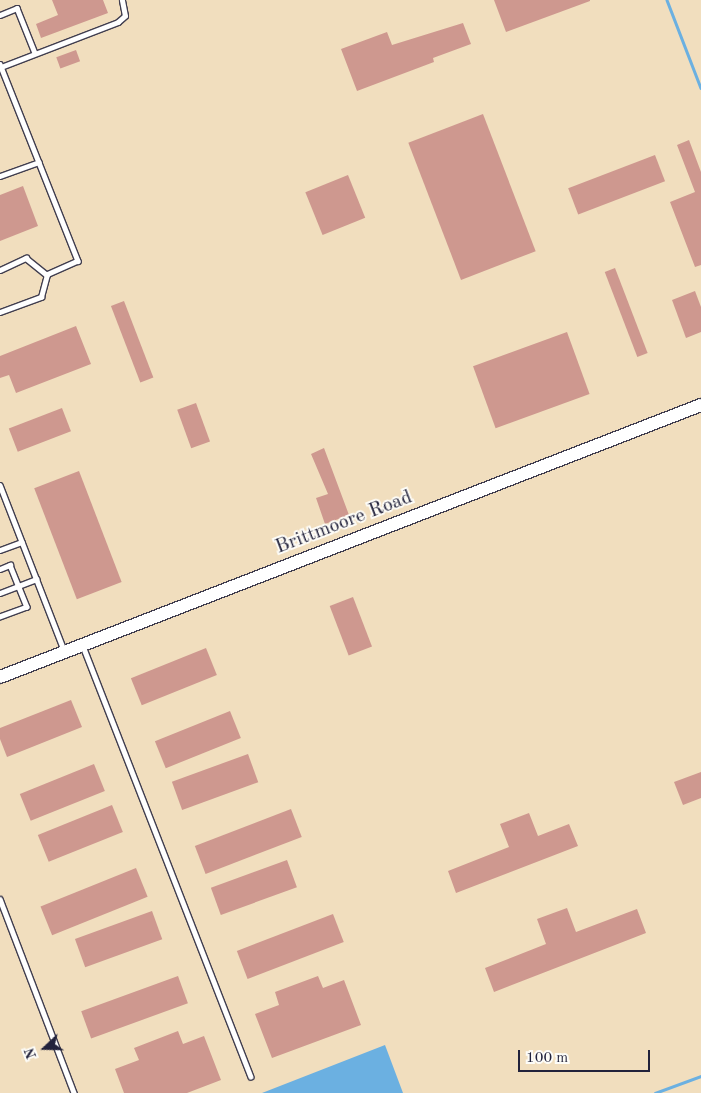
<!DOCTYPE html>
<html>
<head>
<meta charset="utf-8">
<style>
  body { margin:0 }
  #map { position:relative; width:701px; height:1093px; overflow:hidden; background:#f1debe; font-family:"Old Standard TT",serif }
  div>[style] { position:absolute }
  .water>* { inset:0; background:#6bb0e1 }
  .stream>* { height:2.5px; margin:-1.25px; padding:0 1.25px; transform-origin:1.25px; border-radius:1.25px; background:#6bb0e1 }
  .building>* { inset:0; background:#ce988f; transform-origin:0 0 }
  .roads { filter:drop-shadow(1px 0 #413e4f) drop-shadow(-1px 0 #413e4f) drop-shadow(0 1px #413e4f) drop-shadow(0 -1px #413e4f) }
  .lane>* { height:4.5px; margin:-2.25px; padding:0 2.25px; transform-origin:2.25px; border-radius:2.25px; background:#fff }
  .secondary>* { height:12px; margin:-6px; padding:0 6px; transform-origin:6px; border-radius:6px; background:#fff }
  span { translate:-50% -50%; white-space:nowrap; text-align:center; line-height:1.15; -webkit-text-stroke:4px #fdfcf7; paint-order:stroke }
  .street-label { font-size:20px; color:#22223b }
  .north { position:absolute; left:20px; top:1023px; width:50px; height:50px; -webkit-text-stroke:4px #fdfcf7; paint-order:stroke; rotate:249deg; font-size:14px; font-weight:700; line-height:20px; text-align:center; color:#22223b }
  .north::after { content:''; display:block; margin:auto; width:18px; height:22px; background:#22223b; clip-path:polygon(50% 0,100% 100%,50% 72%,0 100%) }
  .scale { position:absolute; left:518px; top:1050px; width:132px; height:22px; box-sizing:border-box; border:2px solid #22223b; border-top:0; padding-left:6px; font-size:15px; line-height:18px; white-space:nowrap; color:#22223b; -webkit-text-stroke:4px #fdfcf7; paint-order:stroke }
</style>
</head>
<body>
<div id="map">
  <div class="water">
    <div style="clip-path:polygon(385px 1045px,403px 1093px,262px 1093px)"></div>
  </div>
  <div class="stream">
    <div style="left:667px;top:0;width:94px;rotate:68.9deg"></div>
    <div style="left:655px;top:1093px;width:49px;rotate:-20.3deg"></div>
  </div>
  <div class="building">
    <div style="clip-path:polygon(52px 0,103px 0,108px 13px,41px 38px,36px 24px,58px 15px)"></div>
    <div style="clip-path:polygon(494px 0,590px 0,590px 1px,506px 32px)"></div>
    <div style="clip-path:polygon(463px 23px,471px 44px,433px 58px,434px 62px,357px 91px,341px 49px,387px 32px,392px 45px)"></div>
    <div style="left:76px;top:50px;width:12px;height:21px;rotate:70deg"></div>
    <div style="left:483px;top:114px;width:147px;height:80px;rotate:69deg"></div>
    <div style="clip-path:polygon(689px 140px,701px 172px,701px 265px,695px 267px,670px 202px,695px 192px,677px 145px)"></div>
    <div style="left:655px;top:155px;width:28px;height:93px;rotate:69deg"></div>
    <div style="left:348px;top:175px;width:46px;height:46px;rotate:68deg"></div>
    <div style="clip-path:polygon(23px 186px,38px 226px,0 241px,0 195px)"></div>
    <div style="left:615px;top:268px;width:91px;height:11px;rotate:69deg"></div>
    <div style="clip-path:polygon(695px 291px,701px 307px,701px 332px,686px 338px,672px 300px)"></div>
    <div style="left:124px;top:301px;width:82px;height:14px;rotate:69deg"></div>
    <div style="clip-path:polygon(76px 326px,91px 364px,16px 393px,9px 375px,0 378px,0 356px)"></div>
    <div style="left:567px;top:332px;width:66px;height:100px;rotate:70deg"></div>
    <div style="left:196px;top:403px;width:41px;height:20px;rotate:70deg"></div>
    <div style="left:62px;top:408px;width:25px;height:57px;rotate:69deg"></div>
    <div style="clip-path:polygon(324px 448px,349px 515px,325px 524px,316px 498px,328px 494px,311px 454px)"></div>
    <div style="left:79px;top:471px;width:119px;height:48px;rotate:69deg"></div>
    <div style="left:353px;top:597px;width:53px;height:25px;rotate:69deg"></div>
    <div style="left:206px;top:648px;width:29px;height:81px;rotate:68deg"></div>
    <div style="clip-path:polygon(71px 700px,82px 727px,7px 757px,0 739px,0 728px)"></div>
    <div style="left:230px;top:711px;width:29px;height:81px;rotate:68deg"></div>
    <div style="left:248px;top:754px;width:30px;height:81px;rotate:70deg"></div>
    <div style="left:94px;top:764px;width:29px;height:80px;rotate:68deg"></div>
    <div style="clip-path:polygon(701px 772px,701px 798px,683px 805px,674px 782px)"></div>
    <div style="left:112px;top:805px;width:29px;height:80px;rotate:68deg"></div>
    <div style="left:291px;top:809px;width:30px;height:103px;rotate:69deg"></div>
    <div style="clip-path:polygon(529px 813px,538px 836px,569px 824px,578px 846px,456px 893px,448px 871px,509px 847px,500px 824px)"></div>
    <div style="left:287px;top:860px;width:29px;height:81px;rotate:70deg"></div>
    <div style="left:136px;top:868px;width:31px;height:103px;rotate:68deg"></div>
    <div style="clip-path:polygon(567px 908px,576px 932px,637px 909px,646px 933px,494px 992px,485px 968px,546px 944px,537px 919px)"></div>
    <div style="left:152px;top:911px;width:30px;height:82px;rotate:70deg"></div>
    <div style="left:333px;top:914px;width:30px;height:103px;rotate:69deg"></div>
    <div style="left:178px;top:976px;width:29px;height:103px;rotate:70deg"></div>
    <div style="clip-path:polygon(318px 976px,323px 988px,344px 980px,361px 1025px,272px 1058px,255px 1014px,279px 1005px,275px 992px)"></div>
    <div style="clip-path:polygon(178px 1031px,183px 1044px,204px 1036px,221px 1080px,187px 1093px,124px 1093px,115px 1069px,139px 1060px,134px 1048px)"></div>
  </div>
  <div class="roads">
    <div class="lane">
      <div style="left:0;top:15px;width:18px;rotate:-22deg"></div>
      <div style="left:17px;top:8px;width:48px;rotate:68.2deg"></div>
      <div style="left:0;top:64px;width:212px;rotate:68.4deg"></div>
      <div style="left:78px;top:261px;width:34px;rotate:156deg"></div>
      <div style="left:1px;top:67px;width:125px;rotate:-21deg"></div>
      <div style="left:118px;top:22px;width:9px;rotate:-41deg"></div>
      <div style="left:125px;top:16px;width:16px;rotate:-101deg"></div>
      <div style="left:0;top:176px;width:41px;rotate:-19.7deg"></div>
      <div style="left:0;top:270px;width:29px;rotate:-25deg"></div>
      <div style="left:26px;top:258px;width:27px;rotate:39deg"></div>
      <div style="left:0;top:312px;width:44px;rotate:-20.1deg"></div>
      <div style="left:41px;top:297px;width:23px;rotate:-75deg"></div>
      <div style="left:0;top:485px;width:177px;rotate:68.8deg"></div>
      <div style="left:0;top:550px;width:23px;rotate:-20deg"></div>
      <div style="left:0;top:569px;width:11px;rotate:-22deg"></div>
      <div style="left:10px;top:565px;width:45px;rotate:68deg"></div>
      <div style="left:27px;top:607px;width:29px;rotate:160deg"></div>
      <div style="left:0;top:593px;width:39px;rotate:-21deg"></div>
      <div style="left:83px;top:646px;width:462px;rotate:68.7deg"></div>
      <div style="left:0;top:899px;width:208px;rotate:69.1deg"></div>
    </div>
    <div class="secondary">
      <div style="left:0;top:677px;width:752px;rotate:-21.21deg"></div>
    </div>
  </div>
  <div class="street-label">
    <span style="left:344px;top:523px;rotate:-21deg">Brittmoore Road</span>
  </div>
  <div class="north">N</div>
  <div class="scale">100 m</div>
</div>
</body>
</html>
